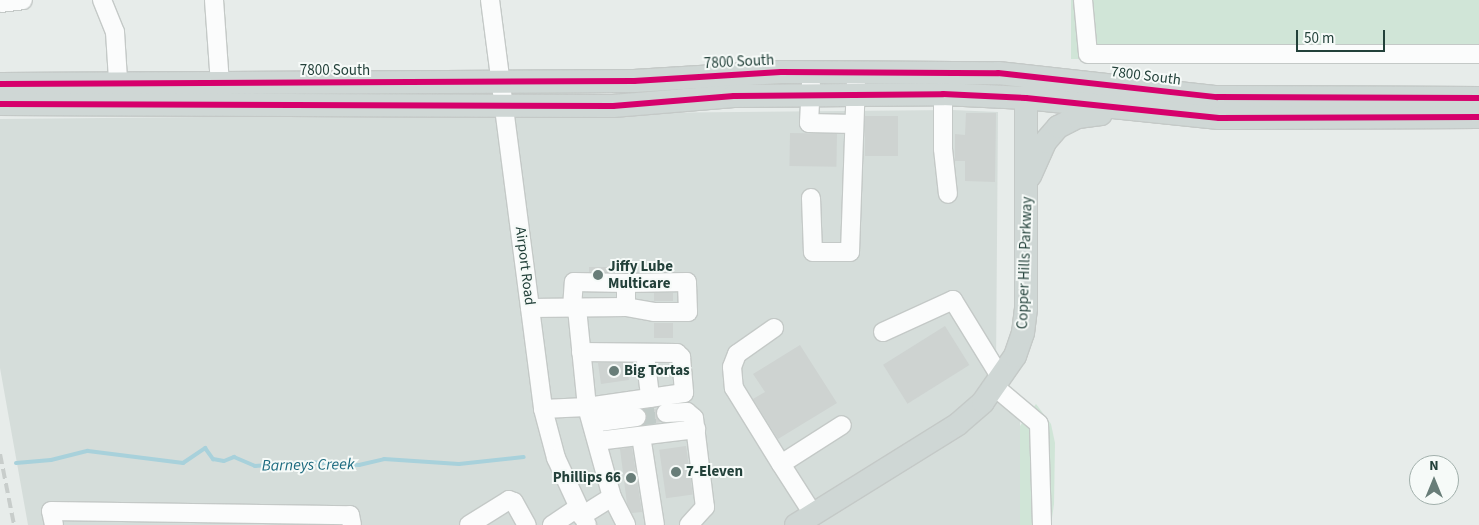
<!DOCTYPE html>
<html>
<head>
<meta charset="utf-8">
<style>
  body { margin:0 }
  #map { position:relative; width:1479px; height:525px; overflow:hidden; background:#e7ecea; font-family:"Source Sans 3",sans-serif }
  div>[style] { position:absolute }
  .built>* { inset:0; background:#d5ddda }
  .green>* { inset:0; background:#d0e5d7; transform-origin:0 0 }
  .stream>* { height:4px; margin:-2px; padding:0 2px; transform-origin:2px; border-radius:2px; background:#a8d1db }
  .building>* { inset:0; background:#ced3d1; transform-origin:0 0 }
  .minor-tunnel>* { height:18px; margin-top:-9px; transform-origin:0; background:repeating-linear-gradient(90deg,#c0cac7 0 18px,transparent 0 27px) }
  .roads { filter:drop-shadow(1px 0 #c4c9c7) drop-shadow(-1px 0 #c4c9c7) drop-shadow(0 1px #c4c9c7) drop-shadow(0 -1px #c4c9c7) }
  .minor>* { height:18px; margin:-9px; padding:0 9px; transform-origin:9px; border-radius:9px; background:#fbfcfc }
  .major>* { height:22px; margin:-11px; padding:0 11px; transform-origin:11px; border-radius:11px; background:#cfd7d5 }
  .rail>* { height:4px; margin-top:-2px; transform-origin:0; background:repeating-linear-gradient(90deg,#c8cdcb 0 10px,transparent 0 15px) }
  .cycleway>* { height:6px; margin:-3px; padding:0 3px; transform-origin:3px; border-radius:3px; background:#d6006c }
  .dots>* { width:14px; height:14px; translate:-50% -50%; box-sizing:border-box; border:2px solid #f6faf8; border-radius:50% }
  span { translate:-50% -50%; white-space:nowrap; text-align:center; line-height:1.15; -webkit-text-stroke:4px #f6faf8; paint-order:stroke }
  .street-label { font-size:15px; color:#23413a }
  .poi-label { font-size:15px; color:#23413a; font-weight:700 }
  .left { translate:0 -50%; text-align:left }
  .right { translate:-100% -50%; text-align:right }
  .water-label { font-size:16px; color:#1c6a7f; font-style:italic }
  .north { position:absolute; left:1409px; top:455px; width:50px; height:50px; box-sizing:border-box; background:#f6faf8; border:1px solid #a2b0ac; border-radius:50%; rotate:0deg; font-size:14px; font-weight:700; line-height:20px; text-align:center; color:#23413a }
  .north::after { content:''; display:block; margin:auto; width:18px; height:22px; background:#687d78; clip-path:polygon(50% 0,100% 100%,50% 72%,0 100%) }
  .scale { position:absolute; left:1296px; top:30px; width:89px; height:22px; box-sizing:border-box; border:2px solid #23413a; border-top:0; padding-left:6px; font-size:15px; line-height:18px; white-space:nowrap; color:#23413a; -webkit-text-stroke:4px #f6faf8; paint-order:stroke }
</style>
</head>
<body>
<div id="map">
  <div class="built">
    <div style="clip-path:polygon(952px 110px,998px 112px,996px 369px,1020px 419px,1020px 525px,28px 525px,0 368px,0 119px)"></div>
  </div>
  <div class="green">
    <div style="left:1071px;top:0;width:408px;height:59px"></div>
    <div style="clip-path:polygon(1036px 404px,1051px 424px,1055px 443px,1054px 504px,1051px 525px,1020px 525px,1020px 426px)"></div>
  </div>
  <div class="stream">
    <div style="left:16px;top:463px;width:35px;rotate:-5deg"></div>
    <div style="left:51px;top:460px;width:38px;rotate:-14deg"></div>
    <div style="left:88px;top:451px;width:96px;rotate:7.2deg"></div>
    <div style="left:183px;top:463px;width:27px;rotate:-34deg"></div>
    <div style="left:205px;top:448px;width:14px;rotate:54deg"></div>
    <div style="left:213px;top:459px;width:11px;rotate:10deg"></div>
    <div style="left:224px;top:461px;width:11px;rotate:-22deg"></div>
    <div style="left:234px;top:457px;width:23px;rotate:23deg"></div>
    <div style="left:255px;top:466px;width:53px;rotate:-4.3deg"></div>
    <div style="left:308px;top:462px;width:51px;rotate:3.4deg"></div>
    <div style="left:359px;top:465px;width:26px;rotate:-13deg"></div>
    <div style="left:384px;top:459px;width:75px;rotate:3.8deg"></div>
    <div style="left:459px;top:464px;width:65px;rotate:-6.1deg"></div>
  </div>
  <div class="building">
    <div style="clip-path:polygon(966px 113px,996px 113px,995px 182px,965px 181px,965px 161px,955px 161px,955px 134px,965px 135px)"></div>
    <div style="left:865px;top:116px;width:33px;height:40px"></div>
    <div style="left:790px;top:133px;width:47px;height:33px;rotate:1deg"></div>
    <div style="left:589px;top:267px;width:18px;height:5px"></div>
    <div style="left:654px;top:293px;width:19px;height:8px"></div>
    <div style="left:654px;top:323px;width:19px;height:15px"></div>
    <div style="left:945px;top:326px;width:46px;height:73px;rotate:58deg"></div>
    <div style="clip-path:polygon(800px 345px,837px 403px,778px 439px,753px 399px,765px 392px,753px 374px)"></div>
    <div style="clip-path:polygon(598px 363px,626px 363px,629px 380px,601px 384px)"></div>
    <div style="clip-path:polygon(656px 409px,657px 418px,661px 422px,644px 425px,648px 416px,645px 410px)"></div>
    <div style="left:686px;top:446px;width:49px;height:27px;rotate:82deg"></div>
    <div style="clip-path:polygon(632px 447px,642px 512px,632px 513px,627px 504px,620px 449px)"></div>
  </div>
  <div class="minor-tunnel">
    <div style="left:637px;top:417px;width:29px;rotate:-8deg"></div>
  </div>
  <div class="roads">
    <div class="minor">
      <div style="left:102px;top:0;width:35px;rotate:68deg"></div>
      <div style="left:115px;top:32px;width:63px;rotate:86.4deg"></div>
      <div style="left:214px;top:0;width:84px;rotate:85.9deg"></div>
      <div style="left:490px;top:0;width:412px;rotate:82.6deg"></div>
      <div style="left:543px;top:409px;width:51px;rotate:75.1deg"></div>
      <div style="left:556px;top:458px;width:74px;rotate:65.2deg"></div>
      <div style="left:1083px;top:0;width:54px;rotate:84.7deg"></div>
      <div style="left:1088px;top:54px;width:391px"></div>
      <div style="left:0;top:3px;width:23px;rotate:-7deg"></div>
      <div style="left:811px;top:84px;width:39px;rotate:93deg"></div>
      <div style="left:809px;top:123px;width:45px;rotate:1.3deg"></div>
      <div style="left:943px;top:94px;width:55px;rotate:90deg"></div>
      <div style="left:943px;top:149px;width:45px;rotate:83.7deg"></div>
      <div style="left:811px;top:198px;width:54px;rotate:87.9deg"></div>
      <div style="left:813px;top:252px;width:37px"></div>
      <div style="left:850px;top:252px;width:169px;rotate:-88deg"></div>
      <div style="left:530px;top:308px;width:96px;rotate:-0.6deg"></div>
      <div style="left:626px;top:307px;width:28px;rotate:10deg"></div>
      <div style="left:654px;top:312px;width:34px"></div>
      <div style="left:688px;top:312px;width:30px;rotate:-92deg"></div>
      <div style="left:687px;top:282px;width:61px;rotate:179.1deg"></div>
      <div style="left:626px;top:283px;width:24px;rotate:90deg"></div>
      <div style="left:572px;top:308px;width:26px;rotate:-86deg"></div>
      <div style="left:574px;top:282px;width:52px;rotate:1.1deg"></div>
      <div style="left:774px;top:328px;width:45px;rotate:144.9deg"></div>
      <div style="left:737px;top:354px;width:14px;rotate:111deg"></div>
      <div style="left:732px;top:367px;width:21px;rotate:85deg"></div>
      <div style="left:734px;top:388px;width:89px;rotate:58.3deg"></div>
      <div style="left:883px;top:332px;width:77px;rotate:-24.6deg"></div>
      <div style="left:953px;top:300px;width:92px;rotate:58.4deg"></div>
      <div style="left:581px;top:352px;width:96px;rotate:0.6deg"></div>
      <div style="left:677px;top:353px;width:6px;rotate:45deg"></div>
      <div style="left:681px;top:357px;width:36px;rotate:85deg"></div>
      <div style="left:684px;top:393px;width:98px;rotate:171.8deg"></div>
      <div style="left:587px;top:407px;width:93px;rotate:74.5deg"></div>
      <div style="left:612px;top:497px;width:36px;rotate:148deg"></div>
      <div style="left:646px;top:363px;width:35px;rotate:83deg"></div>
      <div style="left:995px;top:387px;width:57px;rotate:40.1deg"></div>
      <div style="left:1039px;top:424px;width:101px;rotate:88.3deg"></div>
      <div style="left:543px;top:409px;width:44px;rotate:-2.6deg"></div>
      <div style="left:587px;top:407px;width:100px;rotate:-95.8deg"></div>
      <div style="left:666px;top:413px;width:21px;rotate:-3deg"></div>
      <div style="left:687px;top:412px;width:9px;rotate:41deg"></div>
      <div style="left:694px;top:418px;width:90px;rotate:83deg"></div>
      <div style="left:705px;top:507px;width:24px;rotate:132deg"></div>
      <div style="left:592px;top:423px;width:45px;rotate:-7.6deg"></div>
      <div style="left:641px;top:436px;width:90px;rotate:81.1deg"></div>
      <div style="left:597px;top:441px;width:100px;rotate:-6.9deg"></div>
      <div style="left:612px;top:497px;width:31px;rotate:63deg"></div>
      <div style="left:813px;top:514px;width:59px;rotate:-122.6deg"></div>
      <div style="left:781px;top:464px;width:72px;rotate:-32.6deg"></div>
      <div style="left:54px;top:525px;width:14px;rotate:-102deg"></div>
      <div style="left:51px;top:511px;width:299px;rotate:0.8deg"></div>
      <div style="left:350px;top:515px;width:10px;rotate:79deg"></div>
      <div style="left:469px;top:525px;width:47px;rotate:-32deg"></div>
      <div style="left:509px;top:500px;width:5px;rotate:22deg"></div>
      <div style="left:514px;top:502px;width:26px;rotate:61deg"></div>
      <div style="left:552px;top:525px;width:30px;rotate:-34deg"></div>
    </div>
    <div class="major">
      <div style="left:0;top:84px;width:634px;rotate:-0.27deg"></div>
      <div style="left:634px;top:81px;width:147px;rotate:-3.5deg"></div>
      <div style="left:781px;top:72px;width:217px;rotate:0.3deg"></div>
      <div style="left:998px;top:73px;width:220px;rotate:6.3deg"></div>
      <div style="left:1217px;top:97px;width:262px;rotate:0.2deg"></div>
      <div style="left:0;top:104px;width:613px;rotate:0.19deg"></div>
      <div style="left:613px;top:106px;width:121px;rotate:-4.7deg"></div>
      <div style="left:734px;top:96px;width:209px;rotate:-0.5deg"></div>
      <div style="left:943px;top:94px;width:83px;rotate:2.8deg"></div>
      <div style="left:1026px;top:98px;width:194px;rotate:5.9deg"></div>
      <div style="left:1219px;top:118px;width:260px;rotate:-0.2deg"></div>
      <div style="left:1030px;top:176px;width:37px;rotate:-66deg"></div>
      <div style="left:1045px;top:142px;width:20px;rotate:-49deg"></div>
      <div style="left:1058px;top:127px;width:22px;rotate:-27deg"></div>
      <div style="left:1078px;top:117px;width:23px;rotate:-7deg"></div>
      <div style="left:796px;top:525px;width:191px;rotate:-31.9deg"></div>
      <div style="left:958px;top:424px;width:33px;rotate:-41deg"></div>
      <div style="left:983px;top:402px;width:56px;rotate:-55.2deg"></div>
      <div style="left:1015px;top:356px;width:24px;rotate:-71deg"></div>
      <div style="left:1023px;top:333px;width:25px;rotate:-83deg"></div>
      <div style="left:1026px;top:308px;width:210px;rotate:-90deg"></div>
      <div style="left:1026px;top:98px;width:13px;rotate:-42deg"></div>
    </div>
  </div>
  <div class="rail">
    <div style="left:0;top:454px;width:72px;rotate:78.8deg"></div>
  </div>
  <div class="cycleway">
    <div style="left:0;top:84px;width:634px;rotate:-0.27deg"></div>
    <div style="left:634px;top:81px;width:147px;rotate:-3.5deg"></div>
    <div style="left:781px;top:72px;width:217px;rotate:0.3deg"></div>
    <div style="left:998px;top:73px;width:220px;rotate:6.3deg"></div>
    <div style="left:1217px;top:97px;width:262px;rotate:0.2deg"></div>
    <div style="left:0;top:104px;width:613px;rotate:0.19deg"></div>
    <div style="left:613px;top:106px;width:121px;rotate:-4.7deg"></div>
    <div style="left:734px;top:96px;width:209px;rotate:-0.5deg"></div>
    <div style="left:943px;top:94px;width:83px;rotate:2.8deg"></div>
    <div style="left:1026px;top:98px;width:194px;rotate:5.9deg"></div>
    <div style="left:1219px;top:118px;width:260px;rotate:-0.2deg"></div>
  </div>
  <div class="dots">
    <div style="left:598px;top:275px;background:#687d78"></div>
    <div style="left:614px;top:371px;background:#687d78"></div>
    <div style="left:676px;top:472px;background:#687d78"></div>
    <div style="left:631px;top:478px;background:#687d78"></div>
  </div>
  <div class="street-label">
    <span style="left:739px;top:62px;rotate:-3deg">7800 South</span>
    <span style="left:335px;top:71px">7800 South</span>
    <span style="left:1146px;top:76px;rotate:7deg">7800 South</span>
    <span style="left:1025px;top:263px;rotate:-88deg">Copper Hills Parkway</span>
    <span style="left:525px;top:266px;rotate:83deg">Airport Road</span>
  </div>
  <div class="poi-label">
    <span class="left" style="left:608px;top:275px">Jiffy Lube<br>Multicare</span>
    <span class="left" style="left:624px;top:371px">Big Tortas</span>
    <span class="left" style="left:686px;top:472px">7-Eleven</span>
    <span class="right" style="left:621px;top:478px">Phillips 66</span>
  </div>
  <div class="water-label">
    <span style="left:308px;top:465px;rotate:-1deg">Barneys Creek</span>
  </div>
  <div class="north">N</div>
  <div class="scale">50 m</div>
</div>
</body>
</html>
